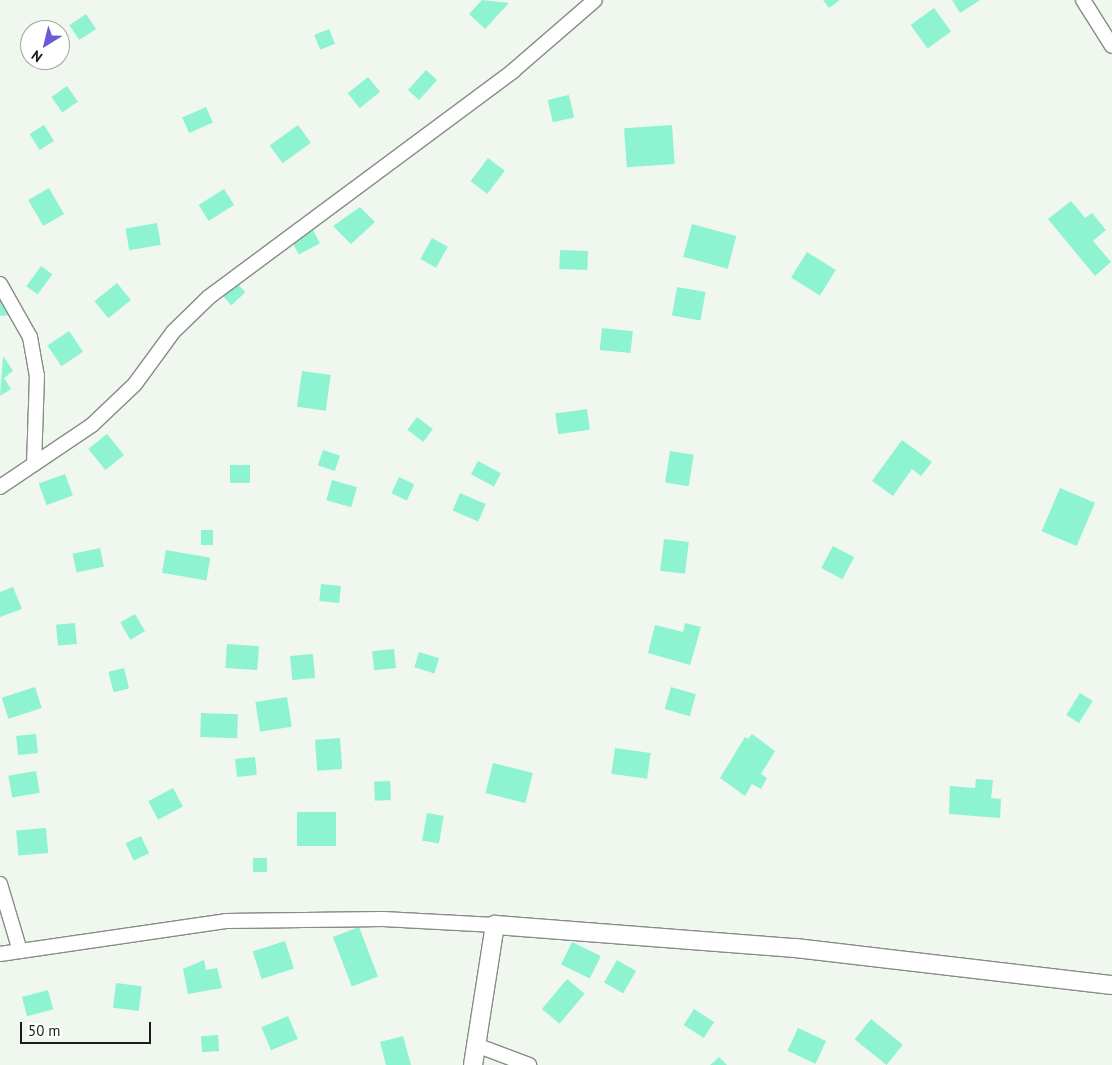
<!DOCTYPE html>
<html>
<head>
<meta charset="utf-8">
<style>
  body { margin:0 }
  #map { position:relative; width:1112px; height:1065px; overflow:hidden; background:#f0f7ee; font-family:"PT Sans",sans-serif }
  div>[style] { position:absolute }
  .building>* { inset:0; background:#8ef3d1; transform-origin:0 0 }
  .roads { filter:drop-shadow(1px 0 #868d85) drop-shadow(-1px 0 #868d85) drop-shadow(0 1px #868d85) drop-shadow(0 -1px #868d85) }
  .minor>* { height:14px; margin:-7px; padding:0 7px; transform-origin:7px; border-radius:7px; background:#fff }
  .tertiary>* { height:18px; margin:-9px; padding:0 9px; transform-origin:9px; border-radius:9px; background:#fff }
  span { translate:-50% -50%; white-space:nowrap; text-align:center; line-height:1.15; -webkit-text-stroke:4px #fff; paint-order:stroke }
  .north { position:absolute; left:20px; top:20px; width:50px; height:50px; box-sizing:border-box; background:#fff; border:1px solid #a3a5a3; border-radius:50%; rotate:216deg; font-size:14px; font-weight:700; line-height:20px; text-align:center; color:#1a1d1a }
  .north::after { content:''; display:block; margin:auto; width:18px; height:22px; background:#685cd6; clip-path:polygon(50% 0,100% 100%,50% 72%,0 100%) }
  .scale { position:absolute; left:20px; top:1022px; width:131px; height:22px; box-sizing:border-box; border:2px solid #1a1d1a; border-top:0; padding-left:6px; font-size:15px; line-height:18px; white-space:nowrap; color:#1a1d1a; -webkit-text-stroke:4px #fff; paint-order:stroke }
</style>
</head>
<body>
<div id="map">
  <div class="building">
    <div style="clip-path:polygon(482px 0,509px 3px,485px 29px,469px 14px)"></div>
    <div style="clip-path:polygon(823px 0,840px 0,829px 8px)"></div>
    <div style="clip-path:polygon(952px 0,980px 0,960px 13px)"></div>
    <div style="left:934px;top:8px;width:29px;height:29px;rotate:54deg"></div>
    <div style="left:86px;top:14px;width:18px;height:20px;rotate:56deg"></div>
    <div style="left:329px;top:29px;width:16px;height:16px;rotate:68deg"></div>
    <div style="left:426px;top:70px;width:15px;height:27px;rotate:42deg"></div>
    <div style="left:368px;top:77px;width:19px;height:26px;rotate:51deg"></div>
    <div style="left:67px;top:86px;width:19px;height:19px;rotate:55deg"></div>
    <div style="left:569px;top:95px;width:23px;height:22px;rotate:77deg"></div>
    <div style="left:206px;top:107px;width:17px;height:26px;rotate:66deg"></div>
    <div style="left:44px;top:125px;width:19px;height:17px;rotate:58deg"></div>
    <div style="left:298px;top:125px;width:22px;height:35px;rotate:54deg"></div>
    <div style="left:672px;top:125px;width:39px;height:48px;rotate:86deg"></div>
    <div style="left:488px;top:158px;width:21px;height:29px;rotate:37deg"></div>
    <div style="left:49px;top:188px;width:30px;height:24px;rotate:60deg"></div>
    <div style="left:224px;top:189px;width:19px;height:30px;rotate:58deg"></div>
    <div style="clip-path:polygon(1071px 201px,1085px 218px,1092px 213px,1106px 230px,1093px 241px,1111px 262px,1095px 276px,1048px 219px)"></div>
    <div style="clip-path:polygon(360px 207px,375px 222px,351px 244px,333px 226px)"></div>
    <div style="left:157px;top:223px;width:22px;height:32px;rotate:80deg"></div>
    <div style="left:692px;top:224px;width:46px;height:34px;rotate:15deg"></div>
    <div style="left:313px;top:230px;width:15px;height:24px;rotate:62deg"></div>
    <div style="left:432px;top:238px;width:18px;height:24px;rotate:29deg"></div>
    <div style="left:560px;top:250px;width:28px;height:19px;rotate:2deg"></div>
    <div style="left:807px;top:252px;width:34px;height:30px;rotate:32deg"></div>
    <div style="left:41px;top:266px;width:14px;height:25px;rotate:36deg"></div>
    <div style="left:231px;top:277px;width:21px;height:19px;rotate:47deg"></div>
    <div style="left:117px;top:283px;width:22px;height:29px;rotate:51deg"></div>
    <div style="left:677px;top:287px;width:29px;height:29px;rotate:10deg"></div>
    <div style="clip-path:polygon(0 294px,5px 294px,9px 315px,0 316px)"></div>
    <div style="left:602px;top:328px;width:31px;height:22px;rotate:6deg"></div>
    <div style="left:69px;top:331px;width:25px;height:26px;rotate:56deg"></div>
    <div style="clip-path:polygon(3px 356px,13px 371px,4px 378px,11px 389px,0 396px)"></div>
    <div style="left:302px;top:371px;width:29px;height:36px;rotate:8deg"></div>
    <div style="left:587px;top:409px;width:21px;height:32px;rotate:82deg"></div>
    <div style="left:417px;top:417px;width:20px;height:16px;rotate:37deg"></div>
    <div style="left:107px;top:434px;width:27px;height:24px;rotate:51deg"></div>
    <div style="clip-path:polygon(902px 440px,932px 462px,921px 476px,912px 469px,893px 496px,872px 481px)"></div>
    <div style="left:323px;top:450px;width:18px;height:16px;rotate:19deg"></div>
    <div style="left:670px;top:451px;width:24px;height:32px;rotate:9deg"></div>
    <div style="left:478px;top:461px;width:26px;height:15px;rotate:28deg"></div>
    <div style="left:230px;top:465px;width:20px;height:18px"></div>
    <div style="left:65px;top:474px;width:23px;height:28px;rotate:70deg"></div>
    <div style="left:399px;top:477px;width:17px;height:18px;rotate:25deg"></div>
    <div style="left:332px;top:480px;width:26px;height:21px;rotate:16deg"></div>
    <div style="left:1060px;top:488px;width:38px;height:47px;rotate:23deg"></div>
    <div style="left:460px;top:493px;width:28px;height:19px;rotate:23deg"></div>
    <div style="left:201px;top:530px;width:12px;height:15px"></div>
    <div style="left:664px;top:539px;width:25px;height:32px;rotate:7deg"></div>
    <div style="left:833px;top:546px;width:24px;height:25px;rotate:28deg"></div>
    <div style="left:100px;top:548px;width:19px;height:28px;rotate:78deg"></div>
    <div style="left:166px;top:550px;width:45px;height:23px;rotate:10deg"></div>
    <div style="left:321px;top:584px;width:20px;height:17px;rotate:6deg"></div>
    <div style="clip-path:polygon(13px 587px,22px 609px,0 617px,0 592px)"></div>
    <div style="left:135px;top:614px;width:20px;height:17px;rotate:60deg"></div>
    <div style="left:75px;top:623px;width:21px;height:19px;rotate:85deg"></div>
    <div style="clip-path:polygon(685px 623px,701px 627px,690px 665px,648px 653px,655px 625px,683px 632px)"></div>
    <div style="left:227px;top:644px;width:32px;height:24px;rotate:4deg"></div>
    <div style="left:394px;top:649px;width:19px;height:22px;rotate:84deg"></div>
    <div style="left:419px;top:652px;width:21px;height:16px;rotate:17deg"></div>
    <div style="left:313px;top:654px;width:24px;height:23px;rotate:85deg"></div>
    <div style="left:124px;top:668px;width:21px;height:16px;rotate:76deg"></div>
    <div style="left:35px;top:687px;width:22px;height:35px;rotate:72deg"></div>
    <div style="left:671px;top:687px;width:26px;height:23px;rotate:16deg"></div>
    <div style="left:1080px;top:693px;width:15px;height:26px;rotate:32deg"></div>
    <div style="left:287px;top:697px;width:30px;height:32px;rotate:81deg"></div>
    <div style="left:201px;top:713px;width:37px;height:24px;rotate:2deg"></div>
    <div style="left:36px;top:734px;width:19px;height:20px;rotate:84deg"></div>
    <div style="clip-path:polygon(752px 734px,775px 751px,761px 774px,767px 778px,761px 789px,752px 784px,745px 796px,720px 778px,745px 737px,748px 739px)"></div>
    <div style="left:340px;top:738px;width:31px;height:25px;rotate:86deg"></div>
    <div style="left:615px;top:748px;width:36px;height:26px;rotate:8deg"></div>
    <div style="left:255px;top:757px;width:18px;height:20px;rotate:84deg"></div>
    <div style="left:493px;top:763px;width:41px;height:31px;rotate:14deg"></div>
    <div style="left:36px;top:771px;width:22px;height:28px;rotate:80deg"></div>
    <div style="clip-path:polygon(976px 779px,993px 780px,991px 798px,1001px 799px,1000px 818px,949px 814px,950px 786px,975px 788px)"></div>
    <div style="left:390px;top:781px;width:19px;height:16px;rotate:87deg"></div>
    <div style="left:173px;top:788px;width:21px;height:28px;rotate:62deg"></div>
    <div style="left:297px;top:812px;width:39px;height:34px"></div>
    <div style="left:427px;top:813px;width:17px;height:28px;rotate:10deg"></div>
    <div style="left:46px;top:828px;width:25px;height:30px;rotate:85deg"></div>
    <div style="left:141px;top:836px;width:19px;height:17px;rotate:65deg"></div>
    <div style="left:267px;top:858px;width:14px;height:14px;rotate:90deg"></div>
    <div style="left:359px;top:927px;width:53px;height:28px;rotate:69deg"></div>
    <div style="left:285px;top:941px;width:29px;height:34px;rotate:72deg"></div>
    <div style="left:572px;top:942px;width:32px;height:25px;rotate:26deg"></div>
    <div style="clip-path:polygon(204px 960px,206px 970px,217px 968px,222px 988px,188px 994px,183px 969px)"></div>
    <div style="left:617px;top:960px;width:22px;height:26px;rotate:30deg"></div>
    <div style="left:567px;top:979px;width:23px;height:39px;rotate:40deg"></div>
    <div style="left:116px;top:983px;width:26px;height:25px;rotate:7deg"></div>
    <div style="left:48px;top:990px;width:20px;height:27px;rotate:75deg"></div>
    <div style="left:694px;top:1009px;width:24px;height:19px;rotate:33deg"></div>
    <div style="left:288px;top:1016px;width:25px;height:29px;rotate:67deg"></div>
    <div style="left:871px;top:1019px;width:41px;height:26px;rotate:39deg"></div>
    <div style="left:798px;top:1028px;width:31px;height:25px;rotate:25deg"></div>
    <div style="left:218px;top:1035px;width:16px;height:17px;rotate:86deg"></div>
    <div style="clip-path:polygon(403px 1036px,411px 1065px,386px 1065px,380px 1042px)"></div>
    <div style="clip-path:polygon(719px 1057px,727px 1065px,710px 1065px)"></div>
  </div>
  <div class="roads">
    <div class="minor">
      <div style="left:1083px;top:0;width:54px;rotate:57.8deg"></div>
      <div style="left:0;top:284px;width:61px;rotate:60.5deg"></div>
      <div style="left:30px;top:337px;width:39px;rotate:80deg"></div>
      <div style="left:37px;top:375px;width:89px;rotate:91.9deg"></div>
      <div style="left:0;top:487px;width:111px;rotate:-34deg"></div>
      <div style="left:92px;top:425px;width:59px;rotate:-43.6deg"></div>
      <div style="left:135px;top:384px;width:64px;rotate:-53.8deg"></div>
      <div style="left:173px;top:332px;width:50px;rotate:-44.2deg"></div>
      <div style="left:209px;top:297px;width:379px;rotate:-36.6deg"></div>
      <div style="left:513px;top:71px;width:108px;rotate:-40.9deg"></div>
      <div style="left:0;top:884px;width:70px;rotate:73.4deg"></div>
      <div style="left:0;top:954px;width:228px;rotate:-8.3deg"></div>
      <div style="left:226px;top:921px;width:157px;rotate:-0.7deg"></div>
      <div style="left:383px;top:919px;width:112px;rotate:3.1deg"></div>
      <div style="left:476px;top:1045px;width:57px;rotate:20.7deg"></div>
    </div>
    <div class="tertiary">
      <div style="left:473px;top:1065px;width:142px;rotate:-81.1deg"></div>
      <div style="left:495px;top:925px;width:302px;rotate:4.4deg"></div>
      <div style="left:796px;top:948px;width:318px;rotate:6.7deg"></div>
    </div>
  </div>
  <div class="north">N</div>
  <div class="scale">50 m</div>
</div>
</body>
</html>
